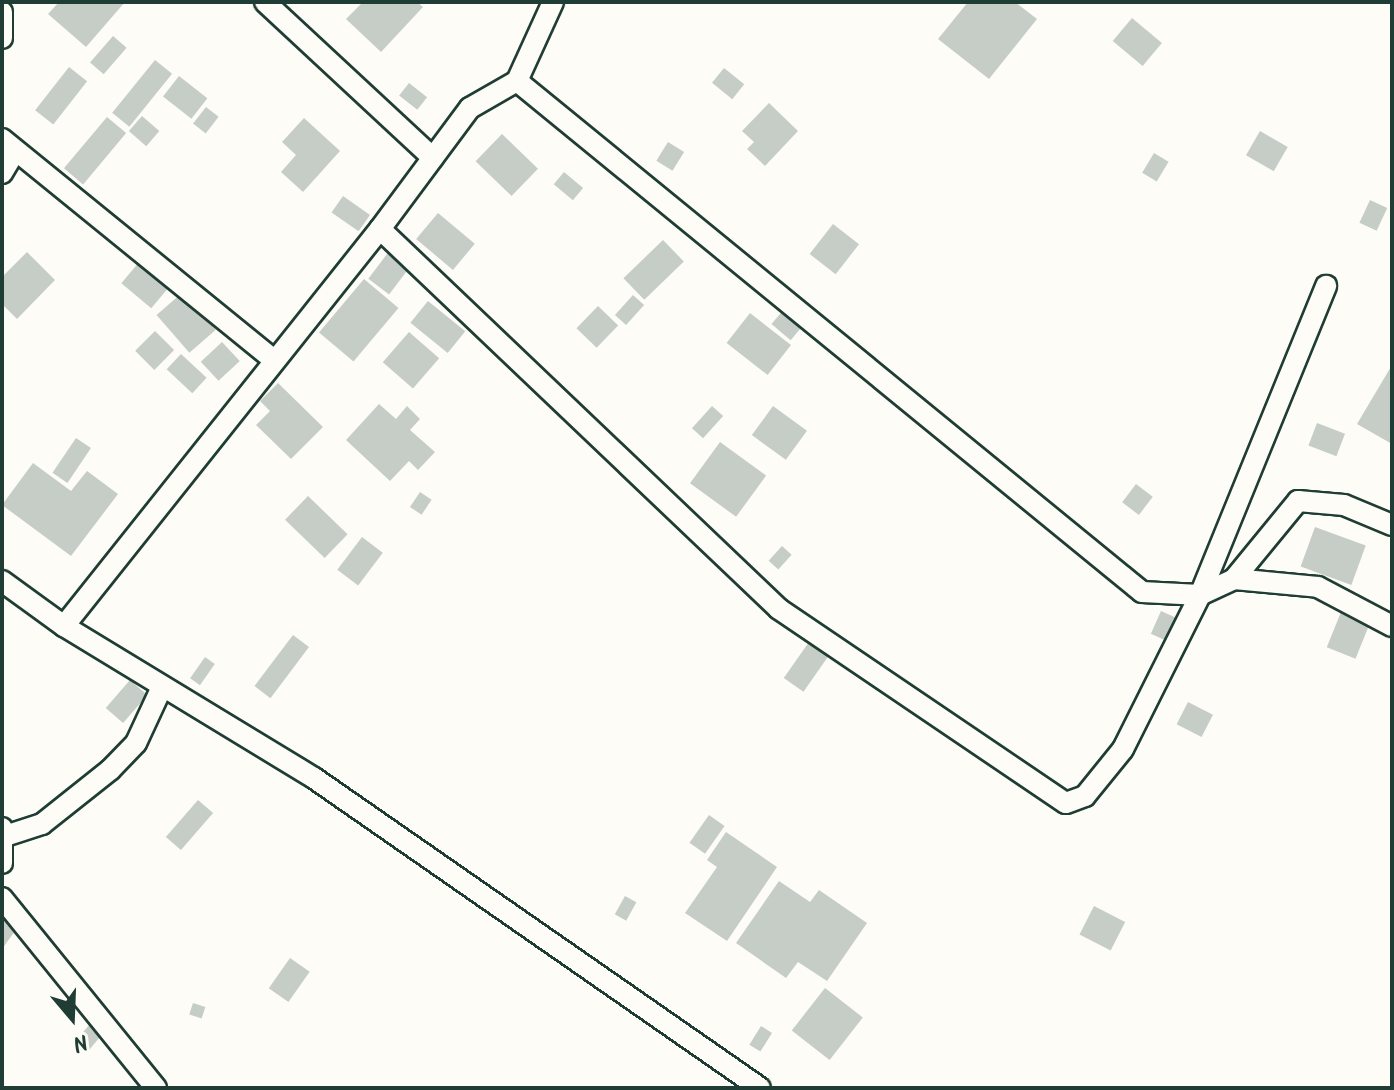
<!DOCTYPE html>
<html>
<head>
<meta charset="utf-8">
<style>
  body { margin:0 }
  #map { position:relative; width:1394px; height:1090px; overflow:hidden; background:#fdfcf7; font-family:Kalam,sans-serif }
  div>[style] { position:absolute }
  .building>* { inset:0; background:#c6cdc7; transform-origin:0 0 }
  .roads { filter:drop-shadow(2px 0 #1f3d34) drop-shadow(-2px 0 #1f3d34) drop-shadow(0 2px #1f3d34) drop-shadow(0 -2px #1f3d34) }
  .street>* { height:20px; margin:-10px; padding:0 10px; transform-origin:10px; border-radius:10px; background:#fdfcf7 }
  span { translate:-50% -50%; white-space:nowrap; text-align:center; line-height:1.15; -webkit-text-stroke:8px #fdfcf7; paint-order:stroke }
  .frame { position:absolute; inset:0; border:4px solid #1f3d34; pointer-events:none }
  .north { position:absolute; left:32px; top:978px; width:80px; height:80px; -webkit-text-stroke:6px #fdfcf7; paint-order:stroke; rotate:161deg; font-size:22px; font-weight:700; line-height:32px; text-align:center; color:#1f3d34 }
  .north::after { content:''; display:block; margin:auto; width:28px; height:36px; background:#1f3d34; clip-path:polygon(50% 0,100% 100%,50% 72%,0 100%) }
</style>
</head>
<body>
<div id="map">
  <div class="building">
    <div style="clip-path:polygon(59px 2px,125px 2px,86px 47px,48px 14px)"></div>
    <div style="clip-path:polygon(363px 2px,417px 2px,423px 7px,381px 52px,346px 19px)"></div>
    <div style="clip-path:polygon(968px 2px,1015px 2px,1037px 19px,989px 79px,938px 39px)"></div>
    <div style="left:1132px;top:18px;width:39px;height:30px;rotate:40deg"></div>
    <div style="left:113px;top:36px;width:18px;height:35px;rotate:41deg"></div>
    <div style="left:155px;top:60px;width:22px;height:68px;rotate:39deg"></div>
    <div style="left:69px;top:67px;width:23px;height:55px;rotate:38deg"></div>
    <div style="left:724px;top:68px;width:26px;height:19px;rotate:39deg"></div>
    <div style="left:179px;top:76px;width:36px;height:26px;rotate:38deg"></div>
    <div style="left:409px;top:83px;width:23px;height:16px;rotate:38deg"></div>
    <div style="clip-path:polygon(769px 103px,798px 131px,765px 166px,747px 149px,754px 142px,742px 131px)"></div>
    <div style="left:206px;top:107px;width:16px;height:21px;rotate:38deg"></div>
    <div style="left:142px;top:116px;width:23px;height:20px;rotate:41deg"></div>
    <div style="left:107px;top:117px;width:25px;height:67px;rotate:40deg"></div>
    <div style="clip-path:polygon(304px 118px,340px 151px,303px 192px,281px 172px,296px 155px,282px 142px)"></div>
    <div style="left:1260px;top:131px;width:32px;height:28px;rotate:30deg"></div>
    <div style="left:502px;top:134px;width:50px;height:38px;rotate:44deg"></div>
    <div style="left:668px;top:142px;width:19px;height:22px;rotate:32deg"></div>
    <div style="left:1154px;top:153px;width:17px;height:23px;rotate:31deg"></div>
    <div style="left:564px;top:172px;width:25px;height:16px;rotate:40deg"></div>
    <div style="left:343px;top:196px;width:33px;height:20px;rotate:35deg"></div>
    <div style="left:1370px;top:200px;width:19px;height:25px;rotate:25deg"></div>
    <div style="left:438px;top:213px;width:48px;height:34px;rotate:40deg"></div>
    <div style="left:833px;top:224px;width:33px;height:38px;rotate:38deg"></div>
    <div style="left:663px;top:240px;width:30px;height:55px;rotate:46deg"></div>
    <div style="left:390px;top:250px;width:26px;height:36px;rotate:37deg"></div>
    <div style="clip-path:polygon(27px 252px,55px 280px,17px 319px,2px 304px,2px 277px)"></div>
    <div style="left:140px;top:261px;width:39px;height:29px;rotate:40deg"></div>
    <div style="left:364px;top:279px;width:45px;height:70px;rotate:40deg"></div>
    <div style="left:183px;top:292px;width:50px;height:35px;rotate:49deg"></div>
    <div style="left:633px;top:295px;width:15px;height:27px;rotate:42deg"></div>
    <div style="left:428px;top:301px;width:48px;height:28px;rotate:39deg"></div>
    <div style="left:598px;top:306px;width:28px;height:31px;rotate:44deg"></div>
    <div style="left:785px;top:308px;width:25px;height:21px;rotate:40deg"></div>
    <div style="left:750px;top:313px;width:52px;height:38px;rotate:38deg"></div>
    <div style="left:155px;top:331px;width:27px;height:28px;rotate:45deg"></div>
    <div style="left:409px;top:332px;width:40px;height:40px;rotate:41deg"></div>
    <div style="left:222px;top:342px;width:26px;height:29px;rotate:47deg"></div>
    <div style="left:181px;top:354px;width:35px;height:21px;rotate:43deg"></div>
    <div style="clip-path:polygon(1392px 365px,1392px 444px,1357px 424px)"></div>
    <div style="clip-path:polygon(278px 383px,323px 427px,291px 459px,256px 425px,270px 411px,260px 401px)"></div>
    <div style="clip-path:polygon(379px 404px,396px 419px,407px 406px,420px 419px,410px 430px,435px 452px,418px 470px,409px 461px,390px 481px,346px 440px)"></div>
    <div style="left:712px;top:406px;width:15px;height:30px;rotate:42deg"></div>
    <div style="left:773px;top:406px;width:42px;height:36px;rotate:36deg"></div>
    <div style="left:1317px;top:423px;width:30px;height:24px;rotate:21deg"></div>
    <div style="left:76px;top:438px;width:18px;height:42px;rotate:34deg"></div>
    <div style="left:720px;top:442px;width:57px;height:51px;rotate:36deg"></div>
    <div style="clip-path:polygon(33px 463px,71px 491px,87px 471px,118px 494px,71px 556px,2px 505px)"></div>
    <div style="left:1136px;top:484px;width:21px;height:23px;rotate:37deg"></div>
    <div style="left:420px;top:492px;width:14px;height:18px;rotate:34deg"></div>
    <div style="left:308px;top:496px;width:55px;height:33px;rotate:44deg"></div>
    <div style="left:1315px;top:527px;width:54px;height:42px;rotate:20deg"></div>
    <div style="left:362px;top:537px;width:26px;height:41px;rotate:37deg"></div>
    <div style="left:782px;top:546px;width:13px;height:20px;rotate:42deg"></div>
    <div style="left:1161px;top:611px;width:22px;height:25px;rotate:24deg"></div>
    <div style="left:1341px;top:612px;width:31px;height:38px;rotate:22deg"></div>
    <div style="left:293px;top:635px;width:20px;height:64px;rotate:37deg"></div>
    <div style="left:809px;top:642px;width:24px;height:44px;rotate:35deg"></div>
    <div style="left:205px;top:657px;width:12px;height:26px;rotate:35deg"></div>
    <div style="left:130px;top:680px;width:23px;height:37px;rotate:41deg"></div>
    <div style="left:1188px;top:702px;width:28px;height:25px;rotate:27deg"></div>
    <div style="left:198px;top:800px;width:20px;height:49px;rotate:41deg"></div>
    <div style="left:709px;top:815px;width:19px;height:34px;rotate:35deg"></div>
    <div style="clip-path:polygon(726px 832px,777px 867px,727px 941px,685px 913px,717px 867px,707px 860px)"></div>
    <div style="clip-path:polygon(779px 881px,810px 902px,819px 890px,867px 923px,827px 981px,798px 962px,786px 978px,736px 943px)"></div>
    <div style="left:625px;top:896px;width:13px;height:21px;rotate:29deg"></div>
    <div style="left:1094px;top:906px;width:35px;height:32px;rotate:27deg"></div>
    <div style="clip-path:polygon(2px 913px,15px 931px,2px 949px)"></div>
    <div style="left:290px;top:958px;width:24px;height:37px;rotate:35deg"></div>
    <div style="left:825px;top:988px;width:48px;height:54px;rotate:38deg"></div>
    <div style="left:193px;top:1003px;width:13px;height:12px;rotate:18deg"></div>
    <div style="left:90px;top:1024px;width:16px;height:23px;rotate:40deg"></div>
    <div style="left:761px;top:1026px;width:13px;height:22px;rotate:32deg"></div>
  </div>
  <div class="roads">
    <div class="street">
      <div style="left:265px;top:2px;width:229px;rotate:42.9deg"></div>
      <div style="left:2px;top:12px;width:26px;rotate:90deg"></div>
      <div style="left:517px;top:81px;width:807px;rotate:39.27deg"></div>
      <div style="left:1142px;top:592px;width:58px;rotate:3deg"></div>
      <div style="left:1200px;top:595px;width:38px;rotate:-25deg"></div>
      <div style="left:1234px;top:579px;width:101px;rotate:-50.6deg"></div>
      <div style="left:1298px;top:501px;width:46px;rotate:5deg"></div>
      <div style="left:1344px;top:505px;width:52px;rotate:22.6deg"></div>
      <div style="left:2px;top:139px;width:350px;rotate:39.1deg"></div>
      <div style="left:2px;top:173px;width:26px;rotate:-59deg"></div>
      <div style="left:380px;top:229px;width:551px;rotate:43.6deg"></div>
      <div style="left:779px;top:609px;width:346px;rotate:34.1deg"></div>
      <div style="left:1066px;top:803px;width:20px;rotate:-20deg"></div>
      <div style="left:1085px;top:796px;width:60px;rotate:-51deg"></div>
      <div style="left:1123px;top:749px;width:172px;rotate:-63.4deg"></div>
      <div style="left:1200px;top:595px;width:334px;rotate:-67.8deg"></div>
      <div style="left:1234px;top:579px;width:84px;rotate:5.4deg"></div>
      <div style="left:1318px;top:587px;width:84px;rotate:27.8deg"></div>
      <div style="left:2px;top:581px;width:77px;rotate:36deg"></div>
      <div style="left:64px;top:626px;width:293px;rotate:31.3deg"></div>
      <div style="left:314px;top:778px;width:543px;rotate:34.8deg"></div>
      <div style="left:64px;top:626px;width:507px;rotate:-51.48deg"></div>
      <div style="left:380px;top:229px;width:151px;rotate:-53.4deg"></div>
      <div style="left:470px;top:108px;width:54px;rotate:-29.9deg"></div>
      <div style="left:517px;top:81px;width:87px;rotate:-65.5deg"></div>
      <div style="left:2px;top:828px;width:35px;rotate:90deg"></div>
      <div style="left:2px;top:837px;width:42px;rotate:-18deg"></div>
      <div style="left:42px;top:824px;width:87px;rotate:-38.5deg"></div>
      <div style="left:110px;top:770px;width:37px;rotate:-46deg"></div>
      <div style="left:136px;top:743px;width:62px;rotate:-65.1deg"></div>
      <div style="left:2px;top:898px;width:245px;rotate:51deg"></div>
    </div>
  </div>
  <div class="frame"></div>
  <div class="north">N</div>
</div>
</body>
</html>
